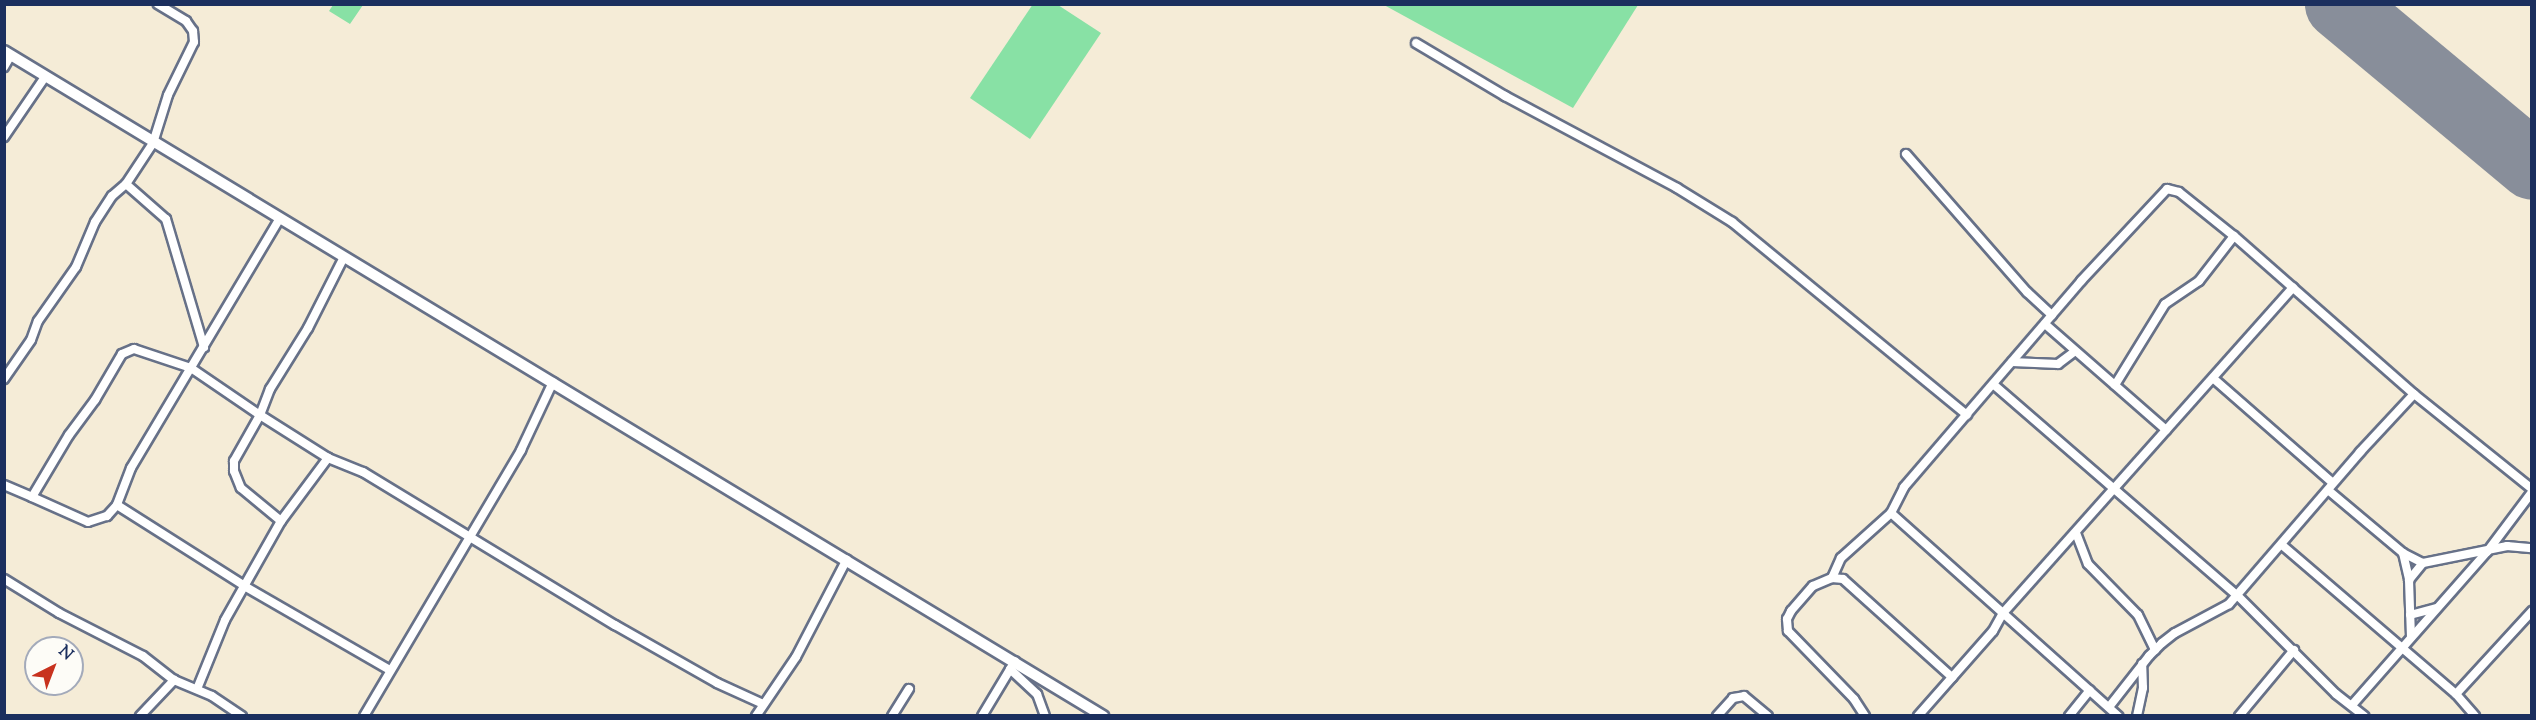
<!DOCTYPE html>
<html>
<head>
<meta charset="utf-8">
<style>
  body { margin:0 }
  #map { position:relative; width:2536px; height:720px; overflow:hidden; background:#f5ecd7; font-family:"Sorts Mill Goudy",serif }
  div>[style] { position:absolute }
  .green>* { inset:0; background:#88e1a5 }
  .taxiway>* { height:27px; margin:-13.5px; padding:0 13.5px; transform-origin:13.5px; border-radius:13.5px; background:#888e9a }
  .runway>* { height:69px; margin:-34.5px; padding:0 34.5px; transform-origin:34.5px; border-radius:34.5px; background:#888e9a }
  .roads { filter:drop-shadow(2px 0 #677188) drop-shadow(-2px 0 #677188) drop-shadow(0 2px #677188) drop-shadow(0 -2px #677188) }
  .minor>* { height:8px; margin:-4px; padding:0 4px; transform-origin:4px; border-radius:4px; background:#fff }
  .tertiary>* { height:10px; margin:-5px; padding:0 5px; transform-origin:5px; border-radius:5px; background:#fff }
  span { translate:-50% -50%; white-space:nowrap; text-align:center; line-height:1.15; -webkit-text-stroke:6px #fdfcf7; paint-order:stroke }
  .frame { position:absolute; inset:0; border:6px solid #1b2f5e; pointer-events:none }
  .north { position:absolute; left:24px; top:636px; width:60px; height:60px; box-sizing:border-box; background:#fdfcf7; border:2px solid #a3aaba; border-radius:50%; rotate:42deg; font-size:16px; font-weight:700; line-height:24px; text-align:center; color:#1b2f5e }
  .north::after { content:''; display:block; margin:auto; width:21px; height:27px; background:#c8321e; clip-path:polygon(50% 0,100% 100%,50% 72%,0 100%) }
</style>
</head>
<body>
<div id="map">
  <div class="green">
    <div style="clip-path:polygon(1033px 4px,1058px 5px,1101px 33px,1030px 139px,970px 98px)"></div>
    <div style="clip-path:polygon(333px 5px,333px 4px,363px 5px,350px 24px,329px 11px)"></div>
    <div style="clip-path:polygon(1384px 5px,1638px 5px,1573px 108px)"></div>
  </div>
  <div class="taxiway">
    <div style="left:2354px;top:4px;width:24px;rotate:66deg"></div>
    <div style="left:2523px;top:158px;width:9px;rotate:13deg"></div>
  </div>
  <div class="runway">
    <div style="left:2339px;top:4px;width:251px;rotate:39.8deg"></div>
  </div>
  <div class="roads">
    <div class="minor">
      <div style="left:1416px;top:43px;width:104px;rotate:30.8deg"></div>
      <div style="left:1505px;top:96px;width:195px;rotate:28.1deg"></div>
      <div style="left:1677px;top:188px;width:65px;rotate:31.7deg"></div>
      <div style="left:1732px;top:222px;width:304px;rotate:39.4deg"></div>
      <div style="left:4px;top:67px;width:14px;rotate:-60deg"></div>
      <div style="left:4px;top:137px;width:73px;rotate:-55.7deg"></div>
      <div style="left:1906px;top:154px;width:184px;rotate:48.8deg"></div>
      <div style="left:2027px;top:292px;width:34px;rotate:43deg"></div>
      <div style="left:126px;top:184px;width:53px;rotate:41.2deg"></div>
      <div style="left:166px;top:219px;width:134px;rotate:73.5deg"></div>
      <div style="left:280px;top:218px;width:291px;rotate:120.8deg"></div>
      <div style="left:131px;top:468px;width:40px;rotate:111deg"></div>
      <div style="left:117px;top:505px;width:153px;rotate:32.4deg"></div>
      <div style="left:246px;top:587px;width:166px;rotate:30deg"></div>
      <div style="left:344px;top:257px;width:80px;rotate:116.9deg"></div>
      <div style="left:308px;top:328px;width:72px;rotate:121.9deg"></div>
      <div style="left:270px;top:389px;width:28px;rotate:111deg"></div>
      <div style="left:260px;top:415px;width:80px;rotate:32.3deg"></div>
      <div style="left:328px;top:458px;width:38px;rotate:22deg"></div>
      <div style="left:363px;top:472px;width:295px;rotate:31.3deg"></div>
      <div style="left:615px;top:625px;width:117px;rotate:29.6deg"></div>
      <div style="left:717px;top:683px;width:51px;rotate:24.5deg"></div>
      <div style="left:2045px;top:324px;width:161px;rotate:41.2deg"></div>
      <div style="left:2012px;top:362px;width:46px;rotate:2.5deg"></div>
      <div style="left:2058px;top:364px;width:21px;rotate:-37deg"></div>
      <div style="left:4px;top:379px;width:47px;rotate:-55.3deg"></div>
      <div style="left:31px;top:340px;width:20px;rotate:-70deg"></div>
      <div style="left:38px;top:321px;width:66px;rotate:-54.9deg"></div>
      <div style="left:76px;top:267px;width:49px;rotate:-67.1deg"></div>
      <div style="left:95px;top:222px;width:31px;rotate:-57deg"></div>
      <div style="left:112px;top:196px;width:18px;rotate:-41deg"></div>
      <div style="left:126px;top:184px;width:49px;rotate:-56.6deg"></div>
      <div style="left:153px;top:143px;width:50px;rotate:-72.6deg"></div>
      <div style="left:168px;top:95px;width:59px;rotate:-63.9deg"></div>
      <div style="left:194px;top:42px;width:11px;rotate:-95deg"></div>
      <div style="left:193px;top:31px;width:12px;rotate:-125deg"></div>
      <div style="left:186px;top:21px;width:33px;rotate:-149deg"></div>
      <div style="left:2214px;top:379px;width:158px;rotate:41.2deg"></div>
      <div style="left:1993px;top:384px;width:323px;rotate:40.9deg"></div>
      <div style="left:2237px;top:595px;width:140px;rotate:45deg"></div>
      <div style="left:2336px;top:694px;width:36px;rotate:38deg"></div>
      <div style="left:2115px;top:385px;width:95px;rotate:-58.3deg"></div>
      <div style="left:2165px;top:304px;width:41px;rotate:-34.1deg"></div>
      <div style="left:2199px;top:281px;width:57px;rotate:-52.1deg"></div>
      <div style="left:4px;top:485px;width:30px;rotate:23deg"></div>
      <div style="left:32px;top:497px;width:72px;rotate:-59.2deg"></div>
      <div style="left:69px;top:435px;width:44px;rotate:-53.4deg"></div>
      <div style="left:95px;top:400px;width:53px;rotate:-59.6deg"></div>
      <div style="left:122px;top:354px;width:13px;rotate:-23deg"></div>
      <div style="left:134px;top:349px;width:60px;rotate:18.4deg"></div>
      <div style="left:191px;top:368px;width:83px;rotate:34.3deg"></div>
      <div style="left:260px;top:415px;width:53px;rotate:119.5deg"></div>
      <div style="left:234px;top:461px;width:10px;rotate:90deg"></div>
      <div style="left:234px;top:471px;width:18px;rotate:68deg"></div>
      <div style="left:241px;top:488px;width:52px;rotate:39.5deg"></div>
      <div style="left:2328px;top:490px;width:98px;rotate:40deg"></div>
      <div style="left:2403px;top:553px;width:22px;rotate:27deg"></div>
      <div style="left:2423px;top:563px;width:86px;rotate:-11.4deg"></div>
      <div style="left:2507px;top:546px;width:25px;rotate:5deg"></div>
      <div style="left:32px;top:497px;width:61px;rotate:24.1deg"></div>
      <div style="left:88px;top:522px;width:20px;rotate:-18deg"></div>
      <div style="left:107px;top:516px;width:15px;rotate:-48deg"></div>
      <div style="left:1891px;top:513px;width:305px;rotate:41.8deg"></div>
      <div style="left:2076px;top:533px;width:33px;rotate:69deg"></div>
      <div style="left:2088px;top:564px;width:71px;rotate:45.6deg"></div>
      <div style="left:2138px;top:615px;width:39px;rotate:64deg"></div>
      <div style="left:2282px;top:545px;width:229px;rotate:40.6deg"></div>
      <div style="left:2456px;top:694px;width:29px;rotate:49deg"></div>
      <div style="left:2403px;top:553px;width:28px;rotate:77deg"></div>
      <div style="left:2409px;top:580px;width:57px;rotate:88deg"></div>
      <div style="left:1832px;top:578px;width:22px;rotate:-66deg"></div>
      <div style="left:1841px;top:558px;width:67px;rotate:-42deg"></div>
      <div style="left:1891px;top:513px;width:29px;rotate:-63deg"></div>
      <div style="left:1904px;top:487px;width:272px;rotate:-49.3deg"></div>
      <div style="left:2081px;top:281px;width:126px;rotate:-46.9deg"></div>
      <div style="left:2167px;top:189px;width:12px;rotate:14deg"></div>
      <div style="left:2179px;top:192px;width:70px;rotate:38.7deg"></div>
      <div style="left:2234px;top:236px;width:240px;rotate:41.3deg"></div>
      <div style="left:2414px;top:394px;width:151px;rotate:38.8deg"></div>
      <div style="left:4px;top:579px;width:65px;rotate:31.7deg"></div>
      <div style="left:59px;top:613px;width:94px;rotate:27.1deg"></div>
      <div style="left:143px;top:656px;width:39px;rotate:38deg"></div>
      <div style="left:174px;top:680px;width:41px;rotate:22.8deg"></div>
      <div style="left:212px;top:696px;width:36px;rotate:34deg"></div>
      <div style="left:2409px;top:580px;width:22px;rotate:-51deg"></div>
      <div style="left:2410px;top:615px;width:27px;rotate:-15deg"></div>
      <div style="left:1010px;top:669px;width:37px;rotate:43deg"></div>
      <div style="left:1037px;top:694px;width:23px;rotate:70deg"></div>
      <div style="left:197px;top:689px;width:74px;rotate:-67.9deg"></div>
      <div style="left:225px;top:620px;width:114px;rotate:-60.5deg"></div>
      <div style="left:281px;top:521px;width:79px;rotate:-53.3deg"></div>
      <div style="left:2456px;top:694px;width:113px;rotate:-47.5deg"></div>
      <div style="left:2352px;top:705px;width:204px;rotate:-48.6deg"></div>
      <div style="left:2487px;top:552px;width:75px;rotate:-53.1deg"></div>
      <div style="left:2109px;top:707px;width:65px;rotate:-51.9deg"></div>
      <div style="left:2149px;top:656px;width:18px;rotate:-45deg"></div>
      <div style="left:2162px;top:643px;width:16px;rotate:-38deg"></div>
      <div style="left:2175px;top:633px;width:61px;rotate:-28.2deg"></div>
      <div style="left:2229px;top:604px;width:201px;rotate:-49.2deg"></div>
      <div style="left:2360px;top:452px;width:79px;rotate:-47deg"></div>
      <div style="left:140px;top:716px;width:50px;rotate:-46.6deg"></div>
      <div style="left:364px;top:716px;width:309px;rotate:-59.4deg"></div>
      <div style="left:521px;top:450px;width:75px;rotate:-64.8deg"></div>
      <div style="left:756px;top:716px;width:71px;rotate:-55.9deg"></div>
      <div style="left:796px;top:657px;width:110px;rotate:-62.5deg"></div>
      <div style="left:892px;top:716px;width:32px;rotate:-58deg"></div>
      <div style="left:982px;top:716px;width:64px;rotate:-59deg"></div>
      <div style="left:1717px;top:716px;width:24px;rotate:-48deg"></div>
      <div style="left:1733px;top:698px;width:11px;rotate:-10deg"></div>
      <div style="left:1744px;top:696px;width:31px;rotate:40deg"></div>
      <div style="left:1865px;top:716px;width:20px;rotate:-123deg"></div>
      <div style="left:1854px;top:699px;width:95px;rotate:-134.1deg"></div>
      <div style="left:1788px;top:631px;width:12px;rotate:-95deg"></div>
      <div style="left:1787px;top:619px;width:9px;rotate:-63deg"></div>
      <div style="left:1791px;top:611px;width:33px;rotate:-49deg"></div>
      <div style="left:1813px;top:586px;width:21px;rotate:-23deg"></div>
      <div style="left:1832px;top:578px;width:11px;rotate:5deg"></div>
      <div style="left:1843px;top:579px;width:147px;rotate:42deg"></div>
      <div style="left:1918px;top:716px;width:113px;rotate:-48.6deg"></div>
      <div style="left:1993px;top:631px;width:21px;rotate:-61deg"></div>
      <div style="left:2003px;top:613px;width:436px;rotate:-48.3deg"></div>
      <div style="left:2069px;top:716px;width:33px;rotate:-51deg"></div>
      <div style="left:2137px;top:716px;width:29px;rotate:-78deg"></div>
      <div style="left:2143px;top:688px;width:24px;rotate:-92deg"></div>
      <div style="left:2239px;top:716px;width:86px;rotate:-50.2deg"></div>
    </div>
    <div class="tertiary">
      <div style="left:4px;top:51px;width:1285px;rotate:31.18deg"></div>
    </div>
  </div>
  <div class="frame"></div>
  <div class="north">N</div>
</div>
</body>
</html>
